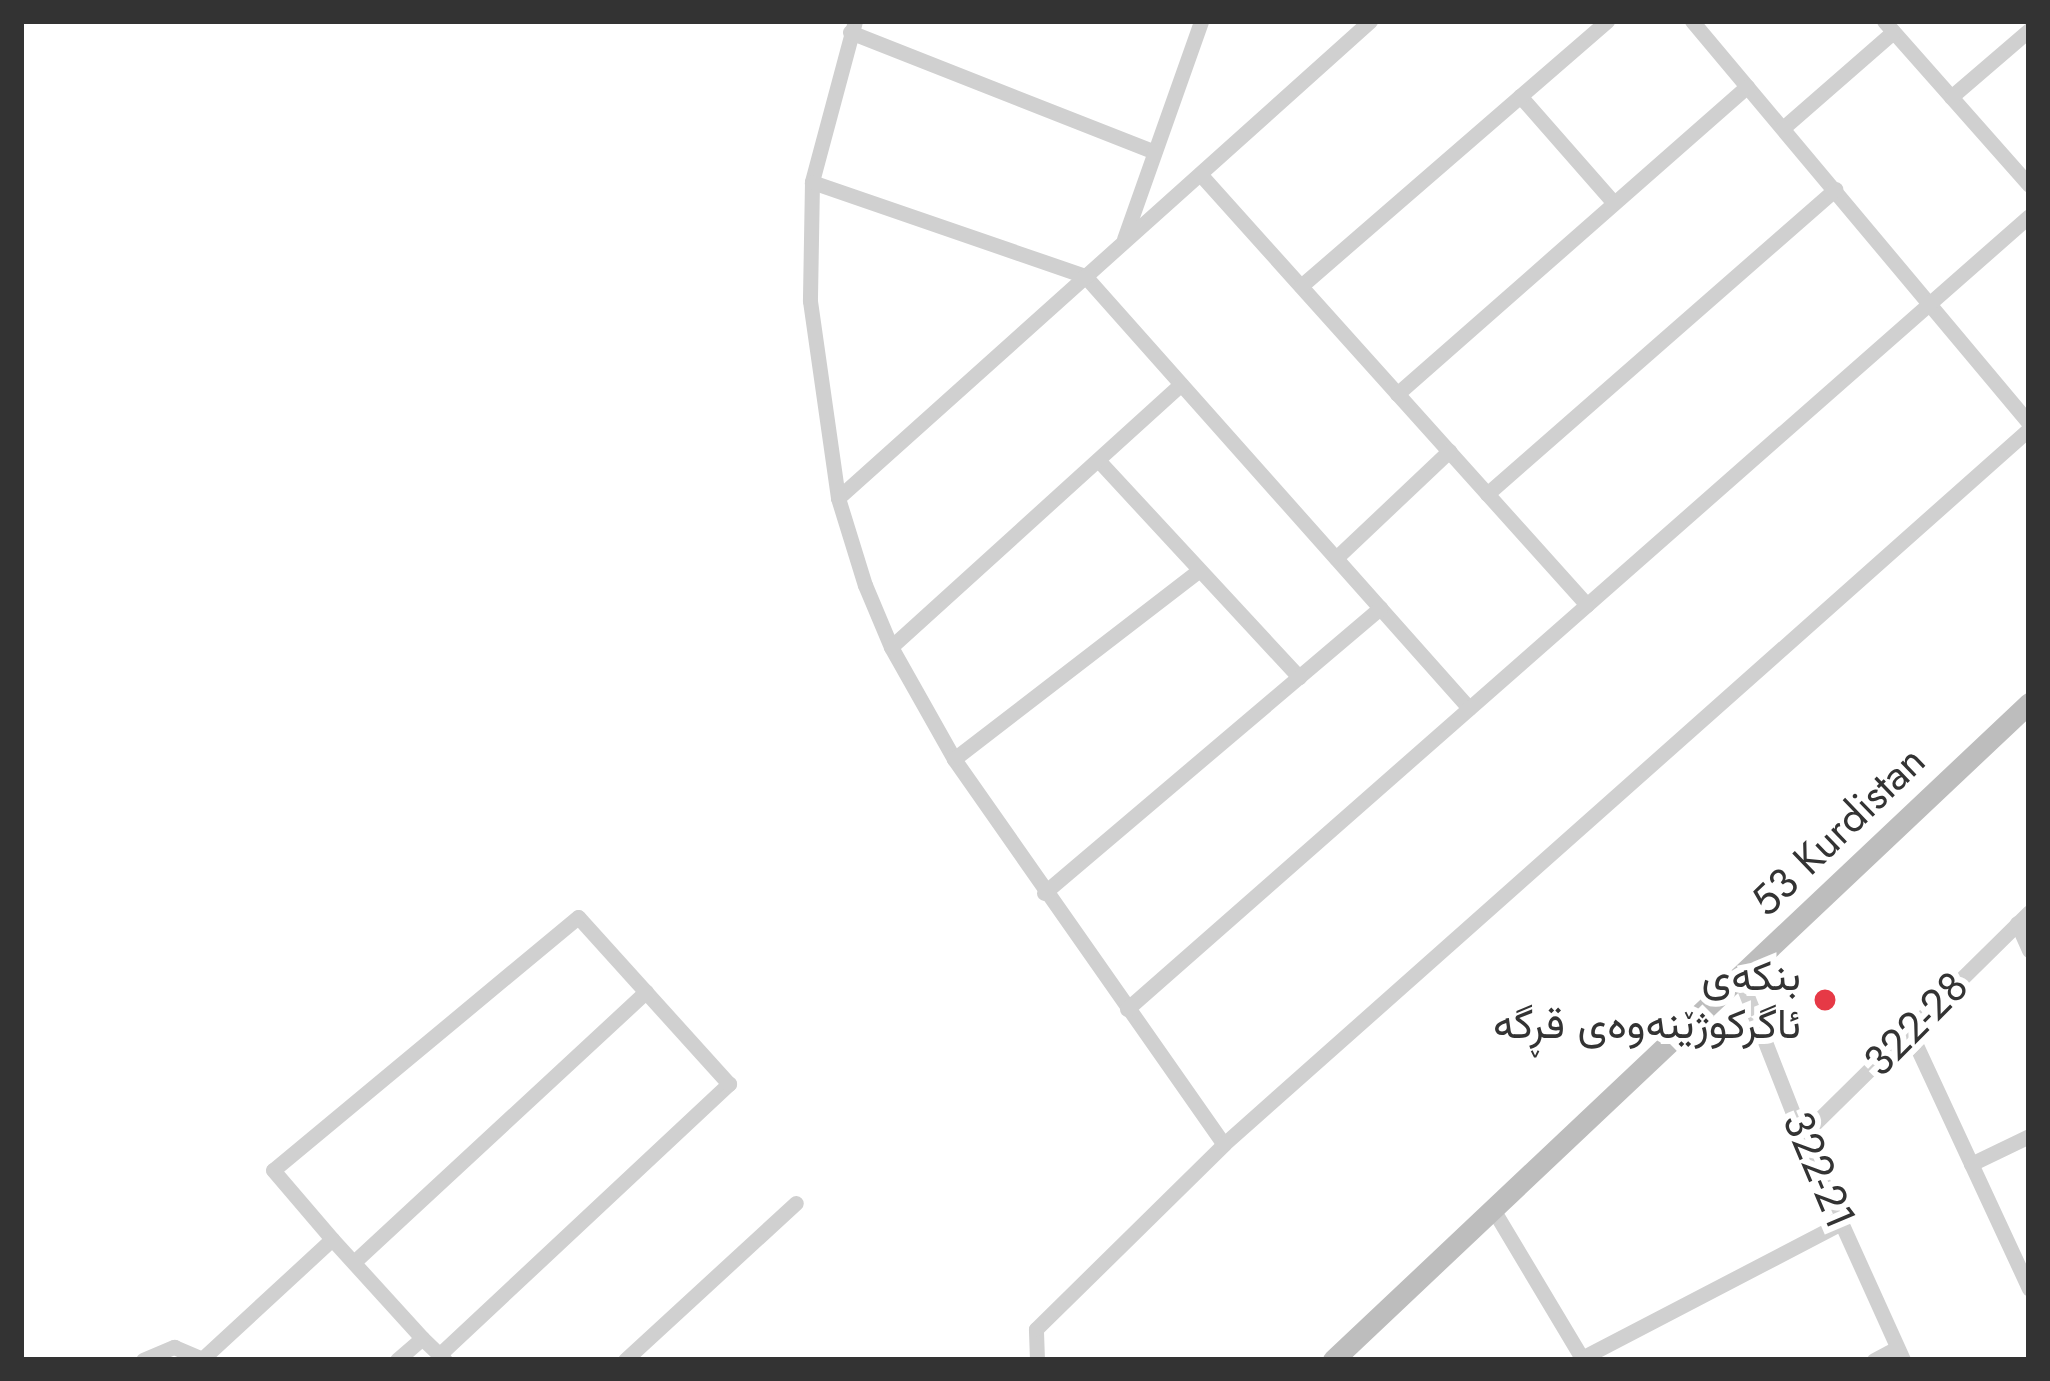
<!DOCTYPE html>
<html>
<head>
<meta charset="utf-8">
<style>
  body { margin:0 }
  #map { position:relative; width:2050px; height:1381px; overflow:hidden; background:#fff; font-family:Jost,Vazirmatn,sans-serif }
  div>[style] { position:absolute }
  .minor>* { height:15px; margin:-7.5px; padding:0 7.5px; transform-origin:7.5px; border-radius:7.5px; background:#d0d0d0 }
  .secondary>* { height:21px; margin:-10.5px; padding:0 10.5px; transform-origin:10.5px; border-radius:10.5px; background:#bdbdbd }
  .dots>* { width:33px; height:33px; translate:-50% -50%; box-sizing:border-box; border:6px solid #fff; border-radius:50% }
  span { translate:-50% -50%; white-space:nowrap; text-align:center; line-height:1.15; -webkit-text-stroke:12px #fff; paint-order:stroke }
  .street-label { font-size:42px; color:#333 }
  .poi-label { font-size:42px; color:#333 }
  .right { translate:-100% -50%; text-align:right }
  .frame { position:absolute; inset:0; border:24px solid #333; pointer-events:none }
</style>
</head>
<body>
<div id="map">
  <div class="minor">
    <div style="left:855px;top:21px;width:167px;rotate:105deg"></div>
    <div style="left:812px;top:182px;width:119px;rotate:91deg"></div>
    <div style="left:810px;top:301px;width:199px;rotate:81.9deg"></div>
    <div style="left:838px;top:498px;width:91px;rotate:72.8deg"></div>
    <div style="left:865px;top:585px;width:67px;rotate:67.2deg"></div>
    <div style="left:891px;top:647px;width:129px;rotate:60.6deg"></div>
    <div style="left:954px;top:759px;width:470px;rotate:55deg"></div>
    <div style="left:1692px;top:21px;width:525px;rotate:50.03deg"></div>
    <div style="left:1884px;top:21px;width:219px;rotate:48.5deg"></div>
    <div style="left:850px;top:32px;width:327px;rotate:21.5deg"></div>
    <div style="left:1520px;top:96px;width:142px;rotate:48.7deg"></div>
    <div style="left:1951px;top:97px;width:103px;rotate:-40.7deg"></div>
    <div style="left:1783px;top:128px;width:146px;rotate:-41.1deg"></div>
    <div style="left:1200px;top:174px;width:579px;rotate:48.08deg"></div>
    <div style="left:812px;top:182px;width:289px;rotate:19deg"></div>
    <div style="left:1085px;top:276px;width:578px;rotate:48.37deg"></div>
    <div style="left:1124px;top:239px;width:231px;rotate:-70.5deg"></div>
    <div style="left:1301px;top:286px;width:405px;rotate:-40.9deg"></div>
    <div style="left:1397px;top:394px;width:466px;rotate:-41.3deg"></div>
    <div style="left:1098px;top:460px;width:296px;rotate:47.2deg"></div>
    <div style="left:1487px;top:494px;width:463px;rotate:-41.2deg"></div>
    <div style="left:838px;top:498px;width:715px;rotate:-41.88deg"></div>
    <div style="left:1336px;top:558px;width:156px;rotate:-43.4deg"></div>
    <div style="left:891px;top:647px;width:391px;rotate:-42.2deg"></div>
    <div style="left:954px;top:759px;width:309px;rotate:-37.6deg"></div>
    <div style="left:1044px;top:893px;width:441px;rotate:-40.3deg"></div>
    <div style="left:2017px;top:923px;width:30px;rotate:66deg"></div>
    <div style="left:1740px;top:978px;width:170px;rotate:68.6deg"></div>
    <div style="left:1802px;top:1136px;width:246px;rotate:65.7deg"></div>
    <div style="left:1127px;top:1009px;width:1201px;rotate:-41.32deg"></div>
    <div style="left:1909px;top:1030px;width:285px;rotate:65.1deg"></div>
    <div style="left:1802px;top:1136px;width:319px;rotate:-44.6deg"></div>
    <div style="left:1971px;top:1164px;width:64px;rotate:-25.8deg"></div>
    <div style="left:1494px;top:1211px;width:174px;rotate:59.1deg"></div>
    <div style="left:354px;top:1262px;width:398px;rotate:-42.8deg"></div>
    <div style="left:440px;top:1354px;width:396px;rotate:-43.1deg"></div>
    <div style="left:729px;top:1084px;width:225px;rotate:-132.1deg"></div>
    <div style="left:578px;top:917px;width:396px;rotate:140.3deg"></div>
    <div style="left:273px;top:1170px;width:91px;rotate:49.5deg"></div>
    <div style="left:332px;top:1239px;width:134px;rotate:47.7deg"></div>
    <div style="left:422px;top:1338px;width:32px;rotate:44deg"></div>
    <div style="left:1582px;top:1358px;width:292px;rotate:-27.5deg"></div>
    <div style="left:143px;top:1360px;width:34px;rotate:-23deg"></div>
    <div style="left:174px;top:1347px;width:30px;rotate:23deg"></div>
    <div style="left:201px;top:1360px;width:178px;rotate:-42.7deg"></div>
    <div style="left:397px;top:1360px;width:33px;rotate:-41deg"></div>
    <div style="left:625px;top:1360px;width:232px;rotate:-42.6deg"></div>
    <div style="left:1037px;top:1360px;width:31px;rotate:-92deg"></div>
    <div style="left:1036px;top:1329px;width:264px;rotate:-44.5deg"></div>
    <div style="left:1224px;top:1144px;width:1077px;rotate:-41.61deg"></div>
    <div style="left:1874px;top:1360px;width:26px;rotate:-28deg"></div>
  </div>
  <div class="secondary">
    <div style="left:1333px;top:1360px;width:957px;rotate:-43.35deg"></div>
  </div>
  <div class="dots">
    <div style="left:1825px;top:1000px;background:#e63946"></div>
  </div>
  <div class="street-label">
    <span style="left:1838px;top:831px;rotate:-44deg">53 Kurdistan</span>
    <span style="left:1916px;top:1024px;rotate:-45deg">322-28</span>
    <span style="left:1819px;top:1170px;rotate:67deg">322-21</span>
  </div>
  <div class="poi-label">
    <span class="right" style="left:1801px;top:1000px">بنکەی<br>ئاگرکوژێنەوەی قڕگە</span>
  </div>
  <div class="frame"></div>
</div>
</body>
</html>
